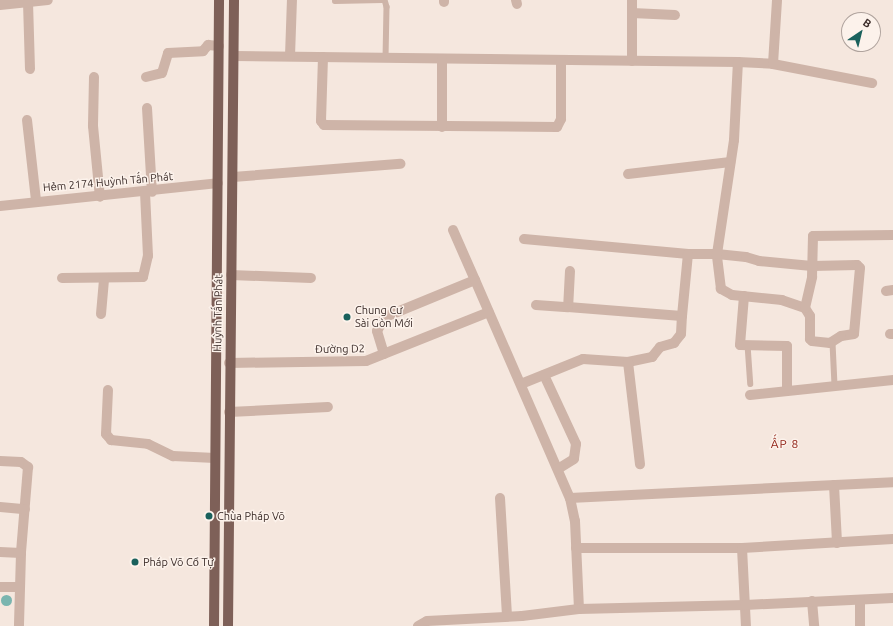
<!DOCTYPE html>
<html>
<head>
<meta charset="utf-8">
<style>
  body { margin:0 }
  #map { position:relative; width:893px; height:626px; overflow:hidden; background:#f5e7de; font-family:Ubuntu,sans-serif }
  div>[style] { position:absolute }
  .water>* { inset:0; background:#7ab5af }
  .round { border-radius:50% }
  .service>* { height:5.5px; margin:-2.75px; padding:0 2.75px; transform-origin:2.75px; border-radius:2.75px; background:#ceb4a8 }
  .minor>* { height:10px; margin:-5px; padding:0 5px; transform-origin:5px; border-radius:5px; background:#ceb4a8 }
  .primary>* { height:10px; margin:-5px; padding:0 5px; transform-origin:5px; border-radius:5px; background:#7e6058 }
  .dots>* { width:11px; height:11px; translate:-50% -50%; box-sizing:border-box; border:2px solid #fcf2eb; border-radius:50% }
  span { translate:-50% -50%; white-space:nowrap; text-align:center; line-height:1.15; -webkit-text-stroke:3px #fcf2eb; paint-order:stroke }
  .street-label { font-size:11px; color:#3b2c29 }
  .poi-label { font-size:11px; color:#3b2c29 }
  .left { translate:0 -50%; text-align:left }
  .neighbourhood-label { font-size:12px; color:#92261a; letter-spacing:1px }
  .north { position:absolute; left:841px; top:12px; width:40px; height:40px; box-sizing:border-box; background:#fcf2eb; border:1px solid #afa39d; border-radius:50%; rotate:35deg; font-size:11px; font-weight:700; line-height:16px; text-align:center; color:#3b2c29 }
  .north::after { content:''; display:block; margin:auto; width:14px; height:18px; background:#1a615c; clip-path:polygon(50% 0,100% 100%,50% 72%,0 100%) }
</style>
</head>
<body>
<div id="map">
  <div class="water">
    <div class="round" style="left:0.5px;top:594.5px;width:11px;height:11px"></div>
  </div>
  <div class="service">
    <div style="left:385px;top:0;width:7px;rotate:74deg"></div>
    <div style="left:387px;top:7px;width:51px;rotate:91.1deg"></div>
    <div style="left:335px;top:1px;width:47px;rotate:-1.2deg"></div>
    <div style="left:833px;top:343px;width:42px;rotate:87.3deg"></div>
    <div style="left:748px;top:345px;width:39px;rotate:86deg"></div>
  </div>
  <div class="minor">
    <div style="left:444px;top:0;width:2px;rotate:90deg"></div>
    <div style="left:516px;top:0;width:4px;rotate:76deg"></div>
    <div style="left:28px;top:2px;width:67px;rotate:88.3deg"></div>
    <div style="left:0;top:5px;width:48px;rotate:-5.9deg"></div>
    <div style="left:632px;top:13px;width:43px;rotate:2.7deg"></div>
    <div style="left:234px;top:56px;width:504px;rotate:0.68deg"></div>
    <div style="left:738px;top:62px;width:35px;rotate:3deg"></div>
    <div style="left:773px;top:64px;width:101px;rotate:10.9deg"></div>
    <div style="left:290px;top:56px;width:56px;rotate:-88deg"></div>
    <div style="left:323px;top:57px;width:64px;rotate:91.8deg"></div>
    <div style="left:321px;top:121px;width:5px;rotate:53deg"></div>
    <div style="left:324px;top:125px;width:233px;rotate:0.5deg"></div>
    <div style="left:557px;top:127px;width:9px;rotate:-63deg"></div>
    <div style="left:561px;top:119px;width:58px;rotate:-90deg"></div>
    <div style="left:632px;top:61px;width:61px;rotate:-90deg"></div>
    <div style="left:773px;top:64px;width:64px;rotate:-86.4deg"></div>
    <div style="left:94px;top:77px;width:49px;rotate:91.2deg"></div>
    <div style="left:93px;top:126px;width:71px;rotate:84.4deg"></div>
    <div style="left:146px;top:77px;width:16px;rotate:-14deg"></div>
    <div style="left:162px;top:73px;width:21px;rotate:-73deg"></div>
    <div style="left:168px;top:53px;width:35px;rotate:-3deg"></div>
    <div style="left:203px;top:51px;width:8px;rotate:-50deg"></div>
    <div style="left:208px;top:45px;width:11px;rotate:5deg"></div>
    <div style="left:147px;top:108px;width:84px;rotate:86.6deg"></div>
    <div style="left:27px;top:120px;width:81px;rotate:83.6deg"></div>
    <div style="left:442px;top:127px;width:68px;rotate:-90deg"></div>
    <div style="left:628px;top:174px;width:103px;rotate:-6.7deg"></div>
    <div style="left:233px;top:177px;width:168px;rotate:-4.5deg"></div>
    <div style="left:0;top:206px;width:219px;rotate:-6deg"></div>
    <div style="left:453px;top:230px;width:55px;rotate:66.3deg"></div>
    <div style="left:524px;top:239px;width:165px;rotate:5.2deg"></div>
    <div style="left:688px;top:254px;width:29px"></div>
    <div style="left:717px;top:254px;width:29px;rotate:6deg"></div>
    <div style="left:746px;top:257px;width:14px;rotate:17deg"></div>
    <div style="left:759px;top:261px;width:53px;rotate:5.4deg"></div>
    <div style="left:812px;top:266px;width:45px;rotate:-1.3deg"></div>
    <div style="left:857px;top:265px;width:4px;rotate:45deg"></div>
    <div style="left:860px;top:268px;width:66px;rotate:95.2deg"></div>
    <div style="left:854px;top:334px;width:13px;rotate:171deg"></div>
    <div style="left:841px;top:336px;width:13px;rotate:148deg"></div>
    <div style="left:830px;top:343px;width:18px;rotate:-174deg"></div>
    <div style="left:812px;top:341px;width:3px;rotate:-135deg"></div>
    <div style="left:810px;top:339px;width:23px;rotate:-90deg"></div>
    <div style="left:810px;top:316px;width:9px;rotate:-122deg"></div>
    <div style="left:805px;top:308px;width:24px;rotate:-161deg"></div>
    <div style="left:782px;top:300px;width:50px;rotate:-174.3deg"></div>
    <div style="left:732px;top:295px;width:13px;rotate:-151deg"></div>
    <div style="left:721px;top:289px;width:35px;rotate:-97deg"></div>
    <div style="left:717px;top:254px;width:115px;rotate:-81.5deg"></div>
    <div style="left:734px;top:140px;width:78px;rotate:-87.1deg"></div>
    <div style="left:570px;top:271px;width:36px;rotate:93deg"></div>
    <div style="left:568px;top:307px;width:114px;rotate:4.5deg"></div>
    <div style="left:682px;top:316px;width:62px;rotate:-84.5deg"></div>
    <div style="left:231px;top:275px;width:80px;rotate:2.1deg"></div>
    <div style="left:62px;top:278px;width:81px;rotate:-0.7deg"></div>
    <div style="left:143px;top:277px;width:22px;rotate:-77deg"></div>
    <div style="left:148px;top:256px;width:63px;rotate:-92.7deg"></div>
    <div style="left:886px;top:291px;width:7px;rotate:-8deg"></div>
    <div style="left:744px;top:296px;width:49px;rotate:94.7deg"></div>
    <div style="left:740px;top:345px;width:47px;rotate:1.2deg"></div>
    <div style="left:787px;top:346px;width:44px;rotate:90deg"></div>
    <div style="left:536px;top:305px;width:32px;rotate:4deg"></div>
    <div style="left:805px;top:308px;width:32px;rotate:-77deg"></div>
    <div style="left:812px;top:277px;width:41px;rotate:-88.6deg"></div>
    <div style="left:813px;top:236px;width:80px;rotate:-0.7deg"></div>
    <div style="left:101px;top:314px;width:36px;rotate:-85deg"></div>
    <div style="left:890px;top:334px;width:3px"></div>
    <div style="left:384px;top:354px;width:24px;rotate:-107deg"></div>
    <div style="left:377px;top:331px;width:16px;rotate:-60deg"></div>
    <div style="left:385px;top:317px;width:97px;rotate:-22.3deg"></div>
    <div style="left:475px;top:280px;width:238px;rotate:66.5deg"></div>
    <div style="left:570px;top:498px;width:24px;rotate:78deg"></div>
    <div style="left:575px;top:521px;width:88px;rotate:87.4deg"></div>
    <div style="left:628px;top:362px;width:25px;rotate:-12deg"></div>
    <div style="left:652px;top:357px;width:13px;rotate:-51deg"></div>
    <div style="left:660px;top:347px;width:15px;rotate:-16deg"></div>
    <div style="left:674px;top:343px;width:11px;rotate:-52deg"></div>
    <div style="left:681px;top:334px;width:18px;rotate:-87deg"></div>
    <div style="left:229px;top:363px;width:137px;rotate:-0.8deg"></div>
    <div style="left:366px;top:361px;width:132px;rotate:-21.7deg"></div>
    <div style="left:544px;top:375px;width:76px;rotate:65.1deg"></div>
    <div style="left:576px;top:444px;width:15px;rotate:98deg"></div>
    <div style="left:574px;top:459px;width:19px;rotate:148deg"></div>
    <div style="left:521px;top:384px;width:67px;rotate:-22deg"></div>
    <div style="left:583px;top:359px;width:45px;rotate:3.8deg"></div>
    <div style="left:628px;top:362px;width:103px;rotate:83.3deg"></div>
    <div style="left:108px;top:390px;width:44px;rotate:92.6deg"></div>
    <div style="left:106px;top:434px;width:8px;rotate:50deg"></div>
    <div style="left:111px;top:440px;width:37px;rotate:6deg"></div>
    <div style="left:148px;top:444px;width:28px;rotate:26deg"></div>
    <div style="left:173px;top:456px;width:42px;rotate:2.7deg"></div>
    <div style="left:750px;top:395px;width:144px;rotate:-6deg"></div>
    <div style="left:229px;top:412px;width:99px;rotate:-2.9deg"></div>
    <div style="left:0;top:461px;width:21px;rotate:3deg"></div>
    <div style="left:21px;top:462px;width:9px;rotate:36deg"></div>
    <div style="left:28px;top:467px;width:86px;rotate:94.7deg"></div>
    <div style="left:21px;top:553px;width:73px;rotate:91.6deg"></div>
    <div style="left:834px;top:485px;width:58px;rotate:87deg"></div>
    <div style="left:500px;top:498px;width:118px;rotate:86.6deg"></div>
    <div style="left:570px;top:498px;width:323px;rotate:-2.8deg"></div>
    <div style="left:0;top:507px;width:25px;rotate:5deg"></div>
    <div style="left:576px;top:548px;width:166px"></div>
    <div style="left:742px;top:548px;width:151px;rotate:-3.4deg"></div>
    <div style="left:742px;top:548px;width:78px;rotate:87.1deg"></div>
    <div style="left:0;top:552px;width:21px;rotate:3deg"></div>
    <div style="left:0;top:587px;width:20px"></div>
    <div style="left:812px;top:601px;width:25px;rotate:85deg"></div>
    <div style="left:418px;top:626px;width:10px;rotate:-29deg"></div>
    <div style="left:427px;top:621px;width:95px;rotate:-3deg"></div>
    <div style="left:522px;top:616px;width:57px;rotate:-7deg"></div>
    <div style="left:579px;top:609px;width:166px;rotate:-1.4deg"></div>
    <div style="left:745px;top:605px;width:148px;rotate:-2.7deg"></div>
    <div style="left:860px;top:626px;width:26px;rotate:-90deg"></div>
  </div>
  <div class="primary">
    <div style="left:214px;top:626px;width:626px;rotate:-89.54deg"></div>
    <div style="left:228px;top:626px;width:626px;rotate:-89.45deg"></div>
  </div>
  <div class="dots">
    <div style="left:347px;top:317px;background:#1a615c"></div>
    <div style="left:209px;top:516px;background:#1a615c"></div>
    <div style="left:135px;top:562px;background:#1a615c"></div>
  </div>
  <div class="street-label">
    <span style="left:108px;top:182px;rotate:-5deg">Hẻm 2174 Huỳnh Tấn Phát</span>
    <span style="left:218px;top:313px;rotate:-89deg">Huỳnh Tấn Phát</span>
    <span style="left:340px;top:349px;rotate:-1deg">Đường D2</span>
  </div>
  <div class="poi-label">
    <span class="left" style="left:355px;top:317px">Chung Cư<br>Sài Gòn Mới</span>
    <span class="left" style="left:217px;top:516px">Chùa Pháp Võ</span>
    <span class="left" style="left:143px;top:562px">Pháp Võ Cổ Tự</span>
  </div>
  <div class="neighbourhood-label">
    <span style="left:785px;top:444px">ẤP 8</span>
  </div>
  <div class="north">B</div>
</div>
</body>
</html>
